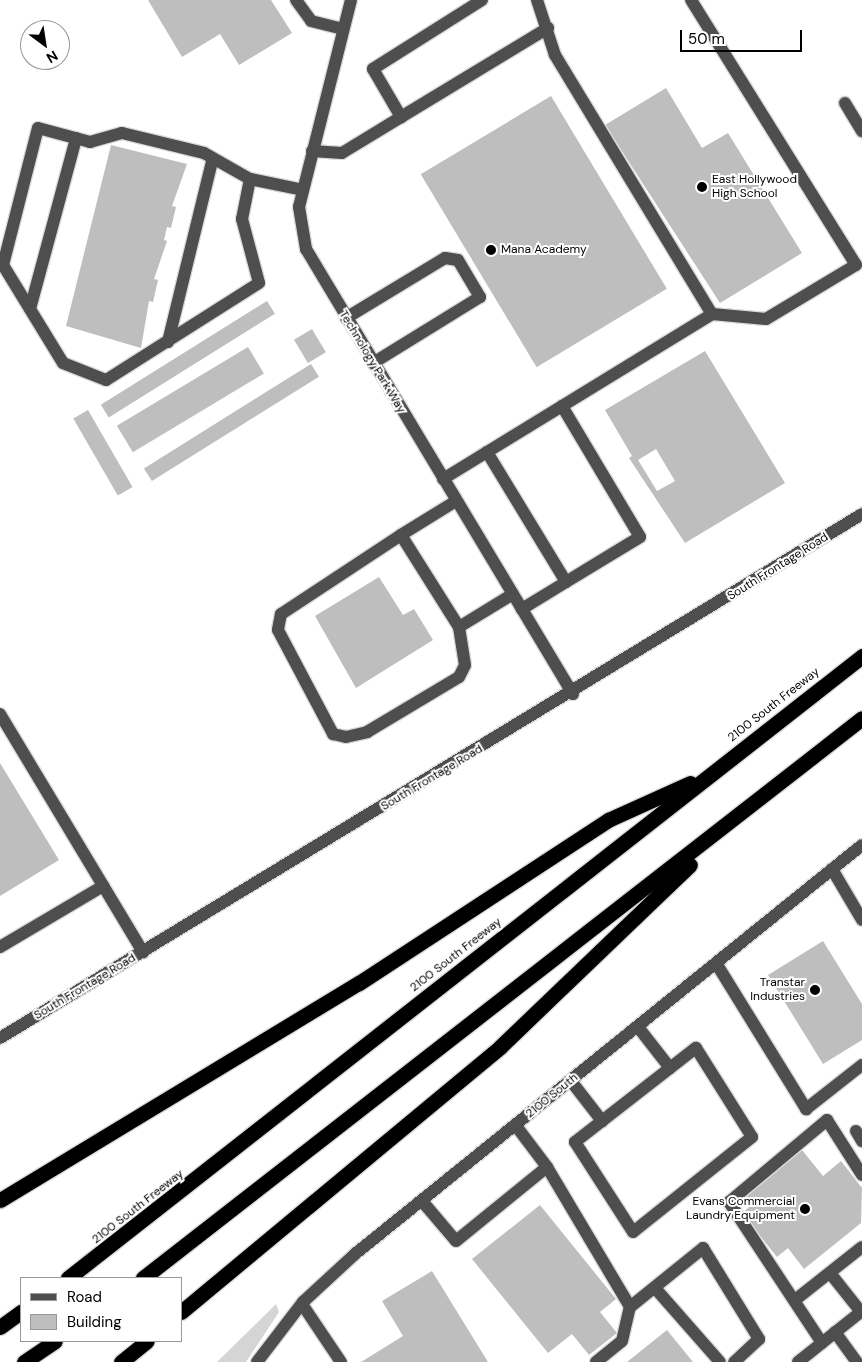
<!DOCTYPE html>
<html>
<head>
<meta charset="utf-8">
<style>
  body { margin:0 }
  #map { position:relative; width:862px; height:1362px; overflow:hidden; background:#fff; font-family:"DM Sans",sans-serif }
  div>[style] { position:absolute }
  .green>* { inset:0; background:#d5d5d5 }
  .building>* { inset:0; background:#bebebe; transform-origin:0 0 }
  .roads { filter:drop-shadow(1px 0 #dbdbdb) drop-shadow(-1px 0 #dbdbdb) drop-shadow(0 1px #dbdbdb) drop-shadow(0 -1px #dbdbdb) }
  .minor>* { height:12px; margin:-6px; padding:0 6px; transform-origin:6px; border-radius:6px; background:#4e4e4e }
  .highway>* { height:15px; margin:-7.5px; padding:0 7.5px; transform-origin:7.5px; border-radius:7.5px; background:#000 }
  .dots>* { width:14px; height:14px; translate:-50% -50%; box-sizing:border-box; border:2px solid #fff; border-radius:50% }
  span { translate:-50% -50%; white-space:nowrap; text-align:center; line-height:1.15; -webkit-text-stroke:4px #fff; paint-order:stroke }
  .poi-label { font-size:12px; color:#000 }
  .left { translate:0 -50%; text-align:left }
  .right { translate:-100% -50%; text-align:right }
  .street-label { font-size:12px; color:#000 }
  .legend { position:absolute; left:20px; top:1277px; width:162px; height:65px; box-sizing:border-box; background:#fff; border:1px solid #999; margin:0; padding:6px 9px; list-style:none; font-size:15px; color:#000 }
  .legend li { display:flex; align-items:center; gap:10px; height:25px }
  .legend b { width:25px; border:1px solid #999 }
  .north { position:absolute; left:20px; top:20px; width:50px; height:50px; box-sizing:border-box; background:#fff; border:1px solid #999; border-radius:50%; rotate:149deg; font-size:14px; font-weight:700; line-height:20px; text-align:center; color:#000 }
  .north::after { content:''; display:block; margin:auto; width:18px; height:22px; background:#000; clip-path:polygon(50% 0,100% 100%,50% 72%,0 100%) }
  .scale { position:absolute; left:680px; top:30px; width:122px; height:22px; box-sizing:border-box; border:2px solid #000; border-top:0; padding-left:6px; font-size:15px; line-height:18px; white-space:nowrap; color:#000; -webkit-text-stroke:4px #fff; paint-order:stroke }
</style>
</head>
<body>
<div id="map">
  <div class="green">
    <div style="clip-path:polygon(276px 1304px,279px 1312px,246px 1362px,217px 1362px)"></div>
  </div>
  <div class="building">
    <div style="clip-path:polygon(148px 0,271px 0,292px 33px,239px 65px,220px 34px,182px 57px)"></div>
    <div style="clip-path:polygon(666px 88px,702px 148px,728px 133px,802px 253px,720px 303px,605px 125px)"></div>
    <div style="left:551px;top:96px;width:225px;height:152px;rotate:59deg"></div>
    <div style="clip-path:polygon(111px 145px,187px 164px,172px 206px,176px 207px,171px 228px,167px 227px,164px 240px,167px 241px,154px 279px,158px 280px,153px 302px,149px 301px,141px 348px,66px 326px)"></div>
    <div style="left:267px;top:301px;width:15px;height:196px;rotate:58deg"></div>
    <div style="left:312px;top:329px;width:27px;height:21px;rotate:59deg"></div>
    <div style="left:248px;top:347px;width:31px;height:153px;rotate:59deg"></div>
    <div style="clip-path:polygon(evenodd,705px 351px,785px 483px,685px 543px,629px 458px,632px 456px,605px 410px,705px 351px,656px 449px,675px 481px,657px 491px,638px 460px,656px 449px)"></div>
    <div style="left:311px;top:364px;width:15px;height:197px;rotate:58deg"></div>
    <div style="left:88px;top:410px;width:89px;height:17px;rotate:60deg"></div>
    <div style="clip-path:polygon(379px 577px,403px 615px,414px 609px,433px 640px,356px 688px,315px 616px)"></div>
    <div style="clip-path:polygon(0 763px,59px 860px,0 896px)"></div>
    <div style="clip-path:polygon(823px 941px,862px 1004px,862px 1040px,823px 1064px,768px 975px)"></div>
    <div style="clip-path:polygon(802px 1150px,823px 1176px,841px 1161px,862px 1188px,861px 1223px,804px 1269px,788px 1248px,777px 1257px,742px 1213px,753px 1204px,746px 1196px)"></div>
    <div style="clip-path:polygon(540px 1205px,616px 1299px,600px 1312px,617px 1333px,589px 1355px,572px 1334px,548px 1353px,472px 1259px)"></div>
    <div style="clip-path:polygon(432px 1271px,488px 1362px,361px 1362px,403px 1336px,382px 1301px)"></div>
    <div style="clip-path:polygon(667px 1330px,693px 1362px,627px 1362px)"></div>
  </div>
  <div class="roads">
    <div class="minor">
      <div style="left:296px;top:0;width:26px;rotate:54deg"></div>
      <div style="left:311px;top:21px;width:33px;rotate:14deg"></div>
      <div style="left:351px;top:0;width:213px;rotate:104.1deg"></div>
      <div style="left:299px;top:207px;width:43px;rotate:80.5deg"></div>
      <div style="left:306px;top:249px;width:519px;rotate:59.04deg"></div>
      <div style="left:482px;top:0;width:129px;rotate:147.7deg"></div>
      <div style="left:373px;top:69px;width:56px;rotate:59.7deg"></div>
      <div style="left:401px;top:117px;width:172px;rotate:-31.2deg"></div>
      <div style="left:537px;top:0;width:58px;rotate:71.9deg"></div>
      <div style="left:555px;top:55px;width:303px;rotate:58.8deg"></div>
      <div style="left:845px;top:103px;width:33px;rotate:59deg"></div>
      <div style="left:312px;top:151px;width:30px;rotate:4deg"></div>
      <div style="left:342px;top:153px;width:69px;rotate:-31.4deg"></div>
      <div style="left:250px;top:179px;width:41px;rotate:101.3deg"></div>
      <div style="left:242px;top:219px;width:66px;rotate:75.1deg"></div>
      <div style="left:259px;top:283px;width:181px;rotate:147.6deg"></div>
      <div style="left:106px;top:380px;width:46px;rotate:-158.4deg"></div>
      <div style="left:63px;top:363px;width:115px;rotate:-121.5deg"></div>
      <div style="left:3px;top:265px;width:141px;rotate:-75.7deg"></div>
      <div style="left:38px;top:128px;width:54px;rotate:15.1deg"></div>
      <div style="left:90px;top:142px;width:33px;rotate:-16deg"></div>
      <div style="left:122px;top:133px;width:84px;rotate:13.7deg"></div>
      <div style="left:204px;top:153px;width:53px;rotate:29.5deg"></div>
      <div style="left:250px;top:179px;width:54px;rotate:11.7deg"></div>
      <div style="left:30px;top:309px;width:177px;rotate:-74.9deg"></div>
      <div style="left:346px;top:318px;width:116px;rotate:-31.2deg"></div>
      <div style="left:445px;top:258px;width:13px;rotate:9deg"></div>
      <div style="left:458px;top:260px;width:43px;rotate:59.3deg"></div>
      <div style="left:480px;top:297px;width:126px;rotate:148.3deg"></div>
      <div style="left:168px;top:342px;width:189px;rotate:-76.3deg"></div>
      <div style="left:562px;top:406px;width:152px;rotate:59.2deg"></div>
      <div style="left:640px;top:537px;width:87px;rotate:148.7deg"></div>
      <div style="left:487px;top:452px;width:152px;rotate:58.7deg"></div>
      <div style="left:566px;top:582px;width:52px;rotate:148.5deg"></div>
      <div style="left:443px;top:479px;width:316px;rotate:-31.5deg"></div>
      <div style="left:712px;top:314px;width:54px;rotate:5.3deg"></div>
      <div style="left:766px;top:319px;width:105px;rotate:-31deg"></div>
      <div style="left:856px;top:265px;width:312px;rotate:-121.9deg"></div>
      <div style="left:456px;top:501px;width:65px;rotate:148.3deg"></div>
      <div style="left:401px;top:535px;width:109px;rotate:57.8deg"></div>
      <div style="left:459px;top:627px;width:63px;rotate:-31.4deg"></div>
      <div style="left:401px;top:535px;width:144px;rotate:146.6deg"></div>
      <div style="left:281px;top:614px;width:16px;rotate:101deg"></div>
      <div style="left:278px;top:630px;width:118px;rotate:62.1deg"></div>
      <div style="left:333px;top:734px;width:13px;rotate:13deg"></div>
      <div style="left:346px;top:737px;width:22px;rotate:-13deg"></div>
      <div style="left:367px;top:732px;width:107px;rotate:-30.9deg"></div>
      <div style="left:459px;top:677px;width:13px;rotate:-63deg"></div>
      <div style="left:465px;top:665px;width:38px;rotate:-99deg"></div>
      <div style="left:0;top:714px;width:278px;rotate:59deg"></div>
      <div style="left:832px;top:869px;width:59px;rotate:59.5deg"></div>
      <div style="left:0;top:947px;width:120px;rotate:-30.6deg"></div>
      <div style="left:716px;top:963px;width:172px;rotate:58.3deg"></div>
      <div style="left:806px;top:1109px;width:71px;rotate:-38.2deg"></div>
      <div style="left:638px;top:1027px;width:52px;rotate:52deg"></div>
      <div style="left:670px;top:1068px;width:33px;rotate:-38deg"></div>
      <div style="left:696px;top:1048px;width:105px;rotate:57.8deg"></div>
      <div style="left:752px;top:1137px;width:152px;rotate:141.4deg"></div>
      <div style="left:633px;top:1232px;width:107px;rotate:-122.8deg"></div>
      <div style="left:575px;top:1142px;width:120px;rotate:-37.9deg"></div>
      <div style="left:0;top:1038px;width:1009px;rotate:-31.29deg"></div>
      <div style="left:571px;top:1081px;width:51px;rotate:52.2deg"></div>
      <div style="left:516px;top:1126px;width:51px;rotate:52.9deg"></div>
      <div style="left:856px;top:1131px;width:12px;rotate:59deg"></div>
      <div style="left:422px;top:1201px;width:52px;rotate:49.6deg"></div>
      <div style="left:456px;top:1241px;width:117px;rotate:-39.1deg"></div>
      <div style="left:547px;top:1167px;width:163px;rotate:59.3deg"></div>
      <div style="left:630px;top:1307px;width:94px;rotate:-38.9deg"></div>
      <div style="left:703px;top:1248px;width:107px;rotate:58.4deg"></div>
      <div style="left:759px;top:1339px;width:34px;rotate:137deg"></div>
      <div style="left:830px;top:1273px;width:50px;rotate:51.5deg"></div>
      <div style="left:655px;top:1288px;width:98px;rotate:48.7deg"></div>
      <div style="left:795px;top:1300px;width:85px;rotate:-38.3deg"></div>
      <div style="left:302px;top:1304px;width:70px;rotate:56.1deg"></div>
      <div style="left:835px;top:1332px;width:37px;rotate:54deg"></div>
      <div style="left:822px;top:1343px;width:169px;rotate:-123.4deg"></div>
      <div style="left:729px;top:1202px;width:128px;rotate:-39.9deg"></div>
      <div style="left:827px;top:1120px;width:65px;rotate:57.5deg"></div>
      <div style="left:257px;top:1362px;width:76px;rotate:-52.5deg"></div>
      <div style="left:303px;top:1302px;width:71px;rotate:-42.7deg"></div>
      <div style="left:355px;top:1254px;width:651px;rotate:-38.89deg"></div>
      <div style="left:596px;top:1362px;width:33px;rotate:-39deg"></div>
      <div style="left:622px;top:1341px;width:35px;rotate:-77deg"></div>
      <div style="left:798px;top:1362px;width:82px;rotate:-38.6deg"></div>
    </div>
    <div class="highway">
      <div style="left:0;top:1200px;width:419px;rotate:-31.2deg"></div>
      <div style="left:359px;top:983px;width:298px;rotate:-33.2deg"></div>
      <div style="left:608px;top:820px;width:90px;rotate:-24.3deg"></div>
      <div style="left:68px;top:1278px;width:1009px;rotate:-38.07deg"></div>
      <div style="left:143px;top:1278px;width:911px;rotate:-37.91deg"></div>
      <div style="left:181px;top:1312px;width:415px;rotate:-39.7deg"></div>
      <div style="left:500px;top:1047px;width:263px;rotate:-43.8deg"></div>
      <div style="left:0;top:1327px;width:26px;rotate:-36deg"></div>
      <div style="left:24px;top:1362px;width:37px;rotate:-34deg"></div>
      <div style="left:121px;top:1362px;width:33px;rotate:-39deg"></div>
    </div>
  </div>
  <div class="dots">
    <div style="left:702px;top:187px;background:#000"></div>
    <div style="left:491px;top:250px;background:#000"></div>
    <div style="left:815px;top:990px;background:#000"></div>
    <div style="left:805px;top:1209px;background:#000"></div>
  </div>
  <div class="poi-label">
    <span class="left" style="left:712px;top:187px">East Hollywood<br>High School</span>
    <span class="left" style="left:501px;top:250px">Mana Academy</span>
    <span class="right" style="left:805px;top:990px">Transtar<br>Industries</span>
    <span class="right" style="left:795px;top:1209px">Evans Commercial<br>Laundry Equipment</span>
  </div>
  <div class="street-label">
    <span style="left:372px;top:362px;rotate:59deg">Technology Park Way</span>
    <span style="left:778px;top:567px;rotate:-32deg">South Frontage Road</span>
    <span style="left:774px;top:705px;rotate:-38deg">2100 South Freeway</span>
    <span style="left:432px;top:778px;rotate:-31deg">South Frontage Road</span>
    <span style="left:456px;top:955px;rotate:-38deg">2100 South Freeway</span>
    <span style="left:85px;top:987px;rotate:-31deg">South Frontage Road</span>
    <span style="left:552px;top:1096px;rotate:-39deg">2100 South</span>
    <span style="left:138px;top:1207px;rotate:-38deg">2100 South Freeway</span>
  </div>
  <ul class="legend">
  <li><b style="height:6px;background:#4e4e4e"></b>Road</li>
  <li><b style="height:14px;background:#bebebe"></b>Building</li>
  </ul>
  <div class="north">N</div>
  <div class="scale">50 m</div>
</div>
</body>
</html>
